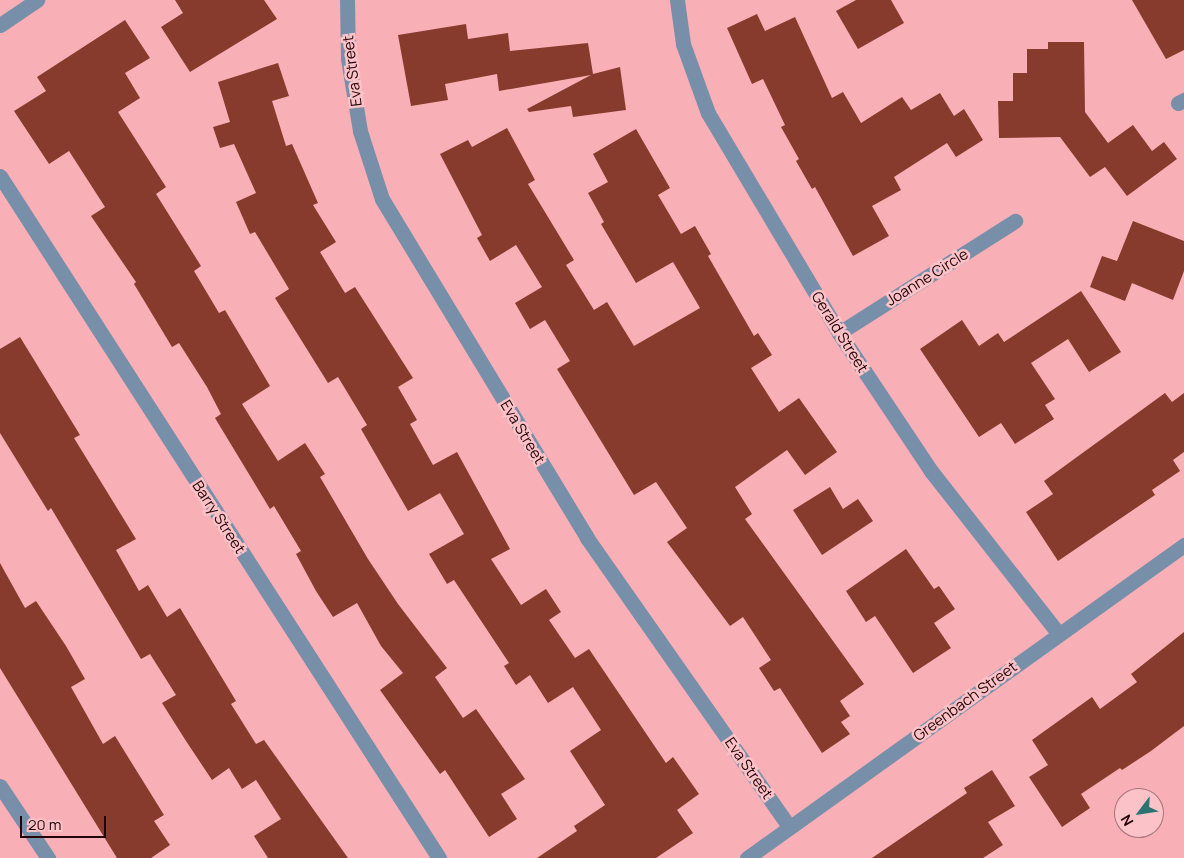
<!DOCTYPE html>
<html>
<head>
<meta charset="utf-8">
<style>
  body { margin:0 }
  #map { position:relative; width:1184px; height:858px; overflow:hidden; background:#f9afb6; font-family:Manrope,sans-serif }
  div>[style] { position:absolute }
  .building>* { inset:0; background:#873b2c }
  .minor>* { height:15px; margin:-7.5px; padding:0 7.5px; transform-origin:7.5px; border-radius:7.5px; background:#788faa }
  span { translate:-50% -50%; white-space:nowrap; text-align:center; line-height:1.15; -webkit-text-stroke:5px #fbc2c7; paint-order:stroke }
  .street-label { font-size:15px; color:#220409 }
  .north { position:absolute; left:1114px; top:788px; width:50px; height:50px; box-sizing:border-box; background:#fbc2c7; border:1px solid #a4767b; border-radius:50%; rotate:239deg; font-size:14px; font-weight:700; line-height:20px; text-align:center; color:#220409 }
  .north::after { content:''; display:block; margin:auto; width:18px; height:22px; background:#2a7472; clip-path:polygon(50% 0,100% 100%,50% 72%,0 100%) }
  .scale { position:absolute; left:20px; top:816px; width:86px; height:22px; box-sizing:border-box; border:2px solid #220409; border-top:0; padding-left:6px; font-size:15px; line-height:18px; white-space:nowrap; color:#220409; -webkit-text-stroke:4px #fbc2c7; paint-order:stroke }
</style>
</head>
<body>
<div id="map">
  <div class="building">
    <div style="clip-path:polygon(175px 0,264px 0,277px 19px,190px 72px,161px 27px,183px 13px)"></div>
    <div style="clip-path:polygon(856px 0,891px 0,904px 23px,858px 49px,836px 11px)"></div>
    <div style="clip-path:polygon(1132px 0,1184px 0,1184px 50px,1166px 59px)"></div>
    <div style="clip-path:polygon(757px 14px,765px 31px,795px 17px,832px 98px,843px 92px,861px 123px,902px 97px,911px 110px,940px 93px,954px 116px,964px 109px,983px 140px,956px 157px,947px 143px,894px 177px,901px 190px,872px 206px,889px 236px,853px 256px,815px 187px,812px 189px,796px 161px,799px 159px,781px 127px,785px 125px,763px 79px,752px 84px,727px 28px)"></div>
    <div style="clip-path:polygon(125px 20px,150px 58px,125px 73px,140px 98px,118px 112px,166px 187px,156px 194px,201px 266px,194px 271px,219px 313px,225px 310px,270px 386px,242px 404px,278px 461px,305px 443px,325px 474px,320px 477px,368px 559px,398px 604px,447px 668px,435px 677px,463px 718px,476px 709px,525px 779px,501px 794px,517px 819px,489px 837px,445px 770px,440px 774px,380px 690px,403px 673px,381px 646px,357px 603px,333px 617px,316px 591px,296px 554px,301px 551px,274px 506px,270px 509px,215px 418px,221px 414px,207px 387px,179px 343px,172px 347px,134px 284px,136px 282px,91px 216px,105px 207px,69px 151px,49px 164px,14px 111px,46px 91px,37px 77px)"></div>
    <div style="clip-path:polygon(466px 24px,468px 39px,508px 33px,510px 51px,588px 43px,593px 74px,620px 67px,626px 110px,573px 117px,571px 106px,529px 112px,527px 109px,591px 75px,499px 91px,497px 74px,445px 84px,448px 100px,411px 106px,398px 35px)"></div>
    <div style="clip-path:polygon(1048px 42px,1084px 42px,1085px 112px,1108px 143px,1133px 125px,1152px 151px,1164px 142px,1177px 159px,1127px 196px,1105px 167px,1090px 177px,1060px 137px,999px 138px,998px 101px,1013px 101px,1013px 73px,1027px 73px,1027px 49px,1048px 49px)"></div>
    <div style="clip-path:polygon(278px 63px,289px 96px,272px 101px,286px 146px,292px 144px,318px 203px,313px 205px,336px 242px,320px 252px,345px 293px,355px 287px,413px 378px,398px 387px,417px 420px,410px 424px,433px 465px,457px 452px,510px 549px,491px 559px,521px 605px,546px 589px,561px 612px,549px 620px,575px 658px,589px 649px,666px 763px,673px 757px,699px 794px,677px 810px,693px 833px,656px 858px,537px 858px,577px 831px,574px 826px,605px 805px,570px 751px,601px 730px,573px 687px,548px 703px,530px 675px,516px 685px,504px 666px,509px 663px,454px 580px,447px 584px,429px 554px,464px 534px,440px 493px,408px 511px,361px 429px,367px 425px,338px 377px,328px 383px,275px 298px,289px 289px,255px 232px,250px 234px,236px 202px,256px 193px,234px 144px,220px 148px,213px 127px,230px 122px,218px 82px)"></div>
    <div style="clip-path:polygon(507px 128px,535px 180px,528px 184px,574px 260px,566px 265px,594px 310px,607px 302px,634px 346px,700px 308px,673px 262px,636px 283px,601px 224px,604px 222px,588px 193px,608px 182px,593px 154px,636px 129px,670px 188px,658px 195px,681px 234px,695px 226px,711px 254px,708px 256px,754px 336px,758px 333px,772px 355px,751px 368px,779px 412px,799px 398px,837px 452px,805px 475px,787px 450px,735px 487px,752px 514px,745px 519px,864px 684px,840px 701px,850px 716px,841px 722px,850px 734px,822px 753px,780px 688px,774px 691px,759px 668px,771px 660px,743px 617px,730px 626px,667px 542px,687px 528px,656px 482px,634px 495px,557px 369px,570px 361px,545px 320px,530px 329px,515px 303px,542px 287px,516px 245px,490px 261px,477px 238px,482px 235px,440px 154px,468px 140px,472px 147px)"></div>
    <div style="clip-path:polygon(1133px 221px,1184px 241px,1184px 271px,1173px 300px,1132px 283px,1125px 301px,1090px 287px,1102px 256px,1117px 261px)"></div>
    <div style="clip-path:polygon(1081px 291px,1121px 352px,1089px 372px,1068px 339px,1031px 363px,1055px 399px,1045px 405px,1054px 419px,1015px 444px,1001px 423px,979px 437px,920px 349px,962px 320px,979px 346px,998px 333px,1004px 342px)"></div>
    <div style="clip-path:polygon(20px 337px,80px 435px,74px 438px,136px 539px,116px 550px,139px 591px,148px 585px,167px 617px,180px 608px,236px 701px,231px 704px,256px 744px,264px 740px,348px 858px,268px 858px,254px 836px,281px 819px,256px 780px,242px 789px,229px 768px,212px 780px,186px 741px,162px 703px,176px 695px,150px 654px,141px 659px,51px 508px,48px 511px,0 433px,0 349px)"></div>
    <div style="clip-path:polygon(1165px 393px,1172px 402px,1184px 393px,1184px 452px,1173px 460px,1180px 471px,1152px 490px,1155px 495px,1058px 561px,1026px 512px,1053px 494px,1044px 481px)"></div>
    <div style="clip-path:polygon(830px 487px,843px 509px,858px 499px,873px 521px,822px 555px,793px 510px)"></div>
    <div style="clip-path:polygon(906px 549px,934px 589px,939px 586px,955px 609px,934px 623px,951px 648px,913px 673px,875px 616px,866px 622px,846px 591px)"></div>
    <div style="clip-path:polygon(0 563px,25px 608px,36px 601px,66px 646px,85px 679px,71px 687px,103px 744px,115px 736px,164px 815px,154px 821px,170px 845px,151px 858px,117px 858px,0 668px)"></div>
    <div style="clip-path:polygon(1184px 632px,1184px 726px,1151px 751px,1122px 770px,1120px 768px,1081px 794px,1090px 808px,1062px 827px,1029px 777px,1048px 765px,1032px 740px,1092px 697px,1100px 709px,1137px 682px,1131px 674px)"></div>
    <div style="clip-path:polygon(992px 770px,1015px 806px,988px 822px,1003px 845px,983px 858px,872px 858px,967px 793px,964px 788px)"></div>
  </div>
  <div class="minor">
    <div style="left:347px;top:0;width:59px;rotate:89deg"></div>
    <div style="left:348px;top:59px;width:73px;rotate:80.5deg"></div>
    <div style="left:360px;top:131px;width:71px;rotate:72.1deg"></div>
    <div style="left:382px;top:199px;width:396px;rotate:58.8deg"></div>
    <div style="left:587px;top:538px;width:353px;rotate:55deg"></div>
    <div style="left:677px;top:0;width:44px;rotate:82.2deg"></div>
    <div style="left:683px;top:44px;width:73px;rotate:70.1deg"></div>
    <div style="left:708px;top:113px;width:256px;rotate:59.2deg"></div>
    <div style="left:839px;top:333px;width:166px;rotate:56.3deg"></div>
    <div style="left:931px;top:471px;width:207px;rotate:51.9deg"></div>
    <div style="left:0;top:25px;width:45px;rotate:-34deg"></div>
    <div style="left:1178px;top:103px;width:7px;rotate:-27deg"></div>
    <div style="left:0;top:176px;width:811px;rotate:57.23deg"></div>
    <div style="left:839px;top:333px;width:209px;rotate:-32.5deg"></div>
    <div style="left:0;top:786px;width:87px;rotate:56.3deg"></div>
    <div style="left:747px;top:858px;width:538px;rotate:-35.61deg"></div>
  </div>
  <div class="street-label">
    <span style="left:352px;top:71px;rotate:-97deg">Eva Street</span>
    <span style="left:927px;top:277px;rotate:-32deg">Joanne Circle</span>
    <span style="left:840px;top:332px;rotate:58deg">Gerald Street</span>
    <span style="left:523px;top:432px;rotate:59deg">Eva Street</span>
    <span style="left:219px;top:517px;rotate:57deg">Barry Street</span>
    <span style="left:965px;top:701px;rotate:-36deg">Greenbach Street</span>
    <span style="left:749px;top:768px;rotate:55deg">Eva Street</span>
  </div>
  <div class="north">N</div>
  <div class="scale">20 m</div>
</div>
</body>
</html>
